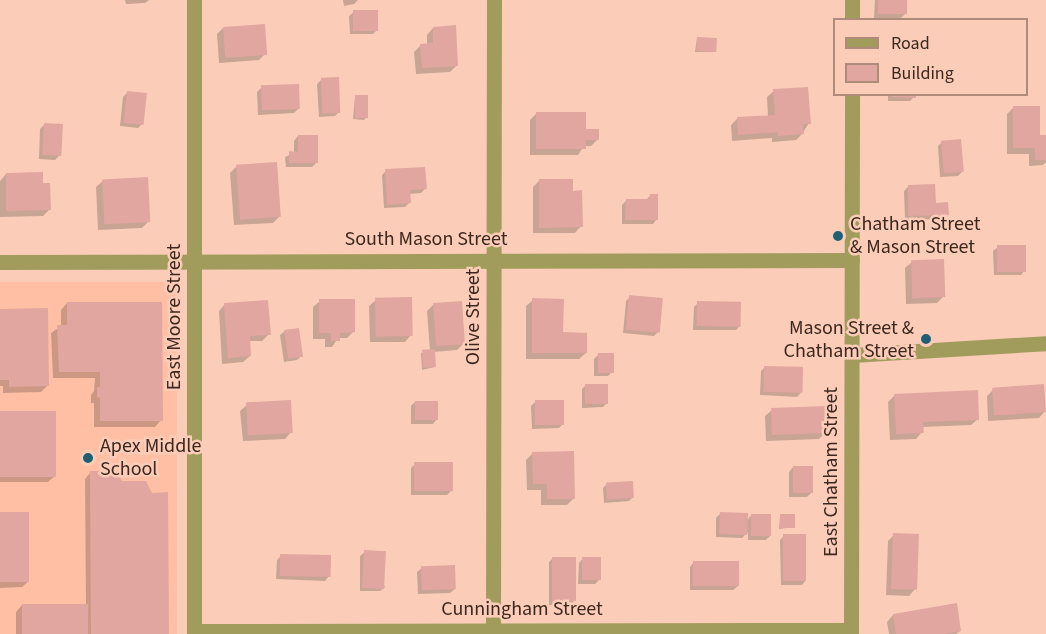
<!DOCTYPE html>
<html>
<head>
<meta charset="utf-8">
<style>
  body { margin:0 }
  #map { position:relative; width:1046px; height:634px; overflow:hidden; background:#fbcdb9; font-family:"Source Sans 3",sans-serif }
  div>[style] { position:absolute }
  .built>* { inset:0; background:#ffbfa4; transform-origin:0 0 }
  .shadow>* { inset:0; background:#0003 }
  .building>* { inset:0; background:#e2a6a1; transform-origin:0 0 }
  .minor>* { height:15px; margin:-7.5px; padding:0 7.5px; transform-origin:7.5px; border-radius:7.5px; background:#a29c5c }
  .dots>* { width:16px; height:16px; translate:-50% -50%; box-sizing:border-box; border:3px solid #fbcdb9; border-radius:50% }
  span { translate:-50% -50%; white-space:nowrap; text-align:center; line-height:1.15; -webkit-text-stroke:5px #fbcdb9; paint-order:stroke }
  .poi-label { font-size:20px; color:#3c271e }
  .left { translate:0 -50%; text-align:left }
  .right { translate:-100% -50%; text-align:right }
  .street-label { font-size:20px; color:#3c271e }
  .legend { position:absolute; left:833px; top:18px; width:195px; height:78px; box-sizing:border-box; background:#fbcdb9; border:2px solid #af8b7b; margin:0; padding:8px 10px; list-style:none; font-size:18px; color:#3c271e }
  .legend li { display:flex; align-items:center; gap:12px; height:30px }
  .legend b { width:30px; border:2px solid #af8b7b }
</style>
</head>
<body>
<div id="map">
  <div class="built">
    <div style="left:0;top:282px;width:177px;height:352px"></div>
  </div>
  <div class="shadow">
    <div style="clip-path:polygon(125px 0,149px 0,145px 3px,126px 4px)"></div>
    <div style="clip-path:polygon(343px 0,358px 0,354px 4px,344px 6px)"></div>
    <div style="clip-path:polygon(875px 0,905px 0,905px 14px,901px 18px,874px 18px)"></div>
    <div style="clip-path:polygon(354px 12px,377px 30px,373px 34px,350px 34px,349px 16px)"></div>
    <div style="clip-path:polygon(223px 28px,265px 54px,259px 60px,219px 63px,217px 34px)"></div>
    <div style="clip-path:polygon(433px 28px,457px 65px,450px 72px,416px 74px,414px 52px,421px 45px,427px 45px,427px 35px)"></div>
    <div style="clip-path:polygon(697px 38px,715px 52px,695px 52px)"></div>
    <div style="clip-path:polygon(321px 80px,339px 112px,335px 116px,319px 117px,317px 84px)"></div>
    <div style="clip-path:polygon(261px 88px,298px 109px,294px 113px,258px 115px,257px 92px)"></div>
    <div style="clip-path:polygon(774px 91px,809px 123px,802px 134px,796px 140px,772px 142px,772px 138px,732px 141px,731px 125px,737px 119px,768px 117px,767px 97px)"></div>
    <div style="clip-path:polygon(127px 93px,142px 124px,138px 128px,120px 126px,123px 97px)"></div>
    <div style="clip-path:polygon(888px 94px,914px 94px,914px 97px,910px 101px,888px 101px)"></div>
    <div style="clip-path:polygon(355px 97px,366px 118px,364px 120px,353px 119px)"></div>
    <div style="clip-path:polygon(1013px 108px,1038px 136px,1046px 136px,1046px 162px,1043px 165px,1029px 166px,1029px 154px,1007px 154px,1007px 114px)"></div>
    <div style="clip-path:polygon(536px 114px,584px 131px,598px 139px,591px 146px,584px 146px,578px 155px,530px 155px,530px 120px)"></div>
    <div style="clip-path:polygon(44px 125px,60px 155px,55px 160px,39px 159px,40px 129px)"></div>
    <div style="clip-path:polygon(298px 136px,316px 163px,312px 167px,286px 167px,285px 157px,294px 153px,294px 141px)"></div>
    <div style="clip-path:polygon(942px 142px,962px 172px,958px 176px,940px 177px,938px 146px)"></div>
    <div style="clip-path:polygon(237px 166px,280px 216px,273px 223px,234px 225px,230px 173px)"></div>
    <div style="clip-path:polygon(386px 171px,425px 189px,421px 193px,409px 194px,410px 202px,405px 207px,384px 208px,382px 175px)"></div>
    <div style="clip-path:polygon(6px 174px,42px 185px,49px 210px,43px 216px,0 217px,0 181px)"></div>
    <div style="clip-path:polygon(103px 181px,149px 221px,142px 228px,98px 230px,96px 187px)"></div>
    <div style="clip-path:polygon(539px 181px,572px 192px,581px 226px,575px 233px,533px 233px,533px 187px)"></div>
    <div style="clip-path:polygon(908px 187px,934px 204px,947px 215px,943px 219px,905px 220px,904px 191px)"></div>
    <div style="clip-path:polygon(651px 195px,657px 219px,653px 224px,622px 224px,622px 205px,626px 201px,647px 199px)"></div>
    <div style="clip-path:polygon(998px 247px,1025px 270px,1021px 275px,994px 275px,993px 251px)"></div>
    <div style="clip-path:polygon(912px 262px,944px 296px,937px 303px,906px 304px,905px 268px)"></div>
    <div style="clip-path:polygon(630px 297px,658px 332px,654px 336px,623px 333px,626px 301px)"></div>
    <div style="clip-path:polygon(376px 300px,411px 335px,405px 342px,370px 342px,369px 306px)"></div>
    <div style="clip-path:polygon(533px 300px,562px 334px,586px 353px,579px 359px,526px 359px,526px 306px)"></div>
    <div style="clip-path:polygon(320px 301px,353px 332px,347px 338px,338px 338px,332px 347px,325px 347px,325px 339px,313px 339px,313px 307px)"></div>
    <div style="clip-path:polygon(67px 303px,161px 420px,155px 427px,94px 427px,94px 403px,91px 403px,91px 395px,94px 391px,95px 378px,53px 378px,51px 333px,61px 326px,61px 310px)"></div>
    <div style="clip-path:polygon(698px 303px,740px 326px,736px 330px,693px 330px,694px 307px)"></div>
    <div style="clip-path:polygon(225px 304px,269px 334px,262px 341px,249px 341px,250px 356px,243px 362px,222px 364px,219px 311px)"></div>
    <div style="clip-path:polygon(434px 304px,463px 344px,457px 350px,433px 352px,435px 367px,422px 370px,421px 353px,430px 351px,427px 311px)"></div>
    <div style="clip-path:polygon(0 310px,47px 386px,41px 392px,3px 393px,3px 386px,0 386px)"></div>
    <div style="clip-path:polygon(285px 331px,301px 356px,297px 360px,284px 362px,280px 335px)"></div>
    <div style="clip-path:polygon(598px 355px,612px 372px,608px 376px,594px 376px,594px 359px)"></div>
    <div style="clip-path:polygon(765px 367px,801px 393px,797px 397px,760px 395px,761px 371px)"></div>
    <div style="clip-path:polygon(586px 385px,607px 403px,603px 407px,582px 408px,582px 389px)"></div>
    <div style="clip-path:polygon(993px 390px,1045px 411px,1039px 418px,988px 421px,987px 396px)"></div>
    <div style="clip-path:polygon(895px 395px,978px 419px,971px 425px,922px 427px,922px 432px,916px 439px,890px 440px,888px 402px)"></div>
    <div style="clip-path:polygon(415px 402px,437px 419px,433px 424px,411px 424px,411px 406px)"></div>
    <div style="clip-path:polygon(535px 402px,563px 424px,559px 428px,532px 429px,531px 406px)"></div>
    <div style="clip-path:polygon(247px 405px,291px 432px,285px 439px,243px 441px,240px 411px)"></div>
    <div style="clip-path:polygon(772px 410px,825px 433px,819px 439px,766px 441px,765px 416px)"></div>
    <div style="clip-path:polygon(0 413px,55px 476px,48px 482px,0 482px)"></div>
    <div style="clip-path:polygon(533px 453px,574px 498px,567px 505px,541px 505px,541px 490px,527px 490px,526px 460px)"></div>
    <div style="clip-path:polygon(415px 464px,451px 491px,447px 495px,411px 495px,411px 468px)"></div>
    <div style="clip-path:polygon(793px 467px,812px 492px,807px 497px,789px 497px,789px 472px)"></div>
    <div style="clip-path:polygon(91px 472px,122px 482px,167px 634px,16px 634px,16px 612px,22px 605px,86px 605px,85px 479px)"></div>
    <div style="clip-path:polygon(607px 484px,633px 497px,629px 501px,604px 503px,603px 488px)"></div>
    <div style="clip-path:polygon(0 514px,29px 581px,22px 587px,0 588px)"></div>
    <div style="clip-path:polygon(720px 514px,747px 520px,752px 515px,770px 536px,766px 540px,748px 540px,748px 532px,742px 538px,716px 537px,716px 518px)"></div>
    <div style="clip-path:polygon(780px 516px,794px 527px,779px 529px)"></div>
    <div style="clip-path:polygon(894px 535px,915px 589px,909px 596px,886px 595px,888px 541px)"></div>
    <div style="clip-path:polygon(784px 536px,806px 580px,802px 585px,781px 585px,780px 540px)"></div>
    <div style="clip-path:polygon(365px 552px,385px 587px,380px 591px,360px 591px,360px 556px)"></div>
    <div style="clip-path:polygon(281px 556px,329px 576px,325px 581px,276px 579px,277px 560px)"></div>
    <div style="clip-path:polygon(553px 558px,574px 601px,570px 605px,549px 605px,549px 562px)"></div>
    <div style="clip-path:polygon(583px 558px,599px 580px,595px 584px,578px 584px,579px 563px)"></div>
    <div style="clip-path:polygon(694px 562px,738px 586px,733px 590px,690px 590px,690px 567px)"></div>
    <div style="clip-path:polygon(422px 568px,455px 589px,450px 593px,418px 594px,417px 572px)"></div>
    <div style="clip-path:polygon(893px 615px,960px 631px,956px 634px,889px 634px,887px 622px)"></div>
  </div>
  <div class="building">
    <div style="left:878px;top:0;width:29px;height:14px"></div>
    <div style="left:353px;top:10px;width:25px;height:21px"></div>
    <div style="left:265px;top:24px;width:31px;height:42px;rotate:86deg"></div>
    <div style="clip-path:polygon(456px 25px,458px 66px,422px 68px,420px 44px,433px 43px,433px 27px)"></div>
    <div style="left:697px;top:37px;width:20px;height:14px;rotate:3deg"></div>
    <div style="left:339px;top:77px;width:36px;height:18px;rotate:88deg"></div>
    <div style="left:299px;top:84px;width:25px;height:38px;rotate:88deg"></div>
    <div style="clip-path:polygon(808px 87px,811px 124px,803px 124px,804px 134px,778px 136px,778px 132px,738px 135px,737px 117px,775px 115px,773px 89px)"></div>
    <div style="left:127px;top:91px;width:20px;height:32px;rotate:6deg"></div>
    <div style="clip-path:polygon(892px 94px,916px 94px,916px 98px,892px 97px)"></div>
    <div style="left:355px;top:95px;width:13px;height:23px"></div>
    <div style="clip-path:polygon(1013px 106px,1040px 106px,1040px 135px,1046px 135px,1046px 160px,1035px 160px,1035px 148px,1013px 148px)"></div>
    <div style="clip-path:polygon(536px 112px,586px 112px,586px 129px,599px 129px,599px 140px,586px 140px,586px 149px,536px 149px)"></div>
    <div style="left:44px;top:123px;width:19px;height:32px;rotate:3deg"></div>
    <div style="clip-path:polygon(298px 135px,318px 135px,318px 163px,289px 163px,289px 151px,298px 152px)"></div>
    <div style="left:961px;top:139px;width:33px;height:20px;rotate:85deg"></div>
    <div style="left:277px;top:162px;width:55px;height:41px;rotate:86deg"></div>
    <div style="clip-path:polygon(425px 167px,427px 189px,410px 190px,411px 203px,387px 205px,385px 169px)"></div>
    <div style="clip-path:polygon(43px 172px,43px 183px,50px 183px,51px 210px,6px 211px,6px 173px)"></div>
    <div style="left:148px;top:177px;width:45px;height:46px;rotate:87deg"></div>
    <div style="clip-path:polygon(539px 179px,573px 179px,573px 191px,582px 190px,583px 227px,539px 228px)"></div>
    <div style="clip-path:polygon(935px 184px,936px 203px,948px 202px,949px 215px,908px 216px,908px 185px)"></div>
    <div style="clip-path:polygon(650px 194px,658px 194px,658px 220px,625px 220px,626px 199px,650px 199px)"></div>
    <div style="left:997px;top:245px;width:29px;height:27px"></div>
    <div style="left:944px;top:259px;width:38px;height:33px;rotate:88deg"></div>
    <div style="left:629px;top:295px;width:34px;height:35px;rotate:5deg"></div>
    <div style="left:412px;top:297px;width:39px;height:37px;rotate:89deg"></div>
    <div style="clip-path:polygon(532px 298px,564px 299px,563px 332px,587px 333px,587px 353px,532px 353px)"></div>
    <div style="clip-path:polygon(319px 299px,355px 299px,355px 332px,340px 333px,340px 341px,331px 341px,331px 333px,319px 333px)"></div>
    <div style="clip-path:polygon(268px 300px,271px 335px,250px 336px,251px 356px,228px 358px,224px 303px)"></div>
    <div style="left:462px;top:301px;width:43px;height:29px;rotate:86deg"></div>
    <div style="left:697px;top:301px;width:44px;height:25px;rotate:1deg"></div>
    <div style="clip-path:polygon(67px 302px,162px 302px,163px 421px,100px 421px,100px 398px,97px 397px,97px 387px,100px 387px,100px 372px,59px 372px,57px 325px,67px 325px)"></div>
    <div style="clip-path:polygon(48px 308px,49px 386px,9px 387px,9px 380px,0 380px,0 309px)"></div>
    <div style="left:299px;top:328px;width:29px;height:15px;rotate:82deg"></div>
    <div style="left:435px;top:349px;width:18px;height:13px;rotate:87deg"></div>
    <div style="left:598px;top:353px;width:16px;height:20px"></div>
    <div style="left:764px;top:366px;width:39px;height:26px;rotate:1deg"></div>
    <div style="left:585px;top:384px;width:23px;height:20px"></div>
    <div style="left:1044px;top:384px;width:28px;height:52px;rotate:86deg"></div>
    <div style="clip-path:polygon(978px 390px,979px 420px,923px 422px,924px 433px,896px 434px,894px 394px)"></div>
    <div style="left:291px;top:400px;width:33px;height:45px;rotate:87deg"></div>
    <div style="left:564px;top:400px;width:25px;height:29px;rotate:90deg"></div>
    <div style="left:415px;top:401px;width:23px;height:19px"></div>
    <div style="left:826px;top:406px;width:27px;height:55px;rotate:88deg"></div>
    <div style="left:0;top:411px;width:56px;height:66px"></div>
    <div style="clip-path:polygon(574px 451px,575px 499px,547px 499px,547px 484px,533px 484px,532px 452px)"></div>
    <div style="left:453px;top:462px;width:29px;height:39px;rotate:90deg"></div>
    <div style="left:793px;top:466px;width:20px;height:27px"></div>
    <div style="clip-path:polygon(90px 471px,117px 471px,122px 481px,146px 481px,152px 493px,168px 492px,169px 634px,91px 634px)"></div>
    <div style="left:633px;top:481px;width:17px;height:27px;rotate:87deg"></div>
    <div style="left:0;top:512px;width:29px;height:70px"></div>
    <div style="left:720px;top:512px;width:28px;height:22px;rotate:2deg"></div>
    <div style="left:751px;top:514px;width:20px;height:22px"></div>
    <div style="left:795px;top:514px;width:14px;height:15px;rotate:90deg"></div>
    <div style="left:893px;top:533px;width:26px;height:56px;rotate:2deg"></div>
    <div style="left:783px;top:534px;width:23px;height:47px"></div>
    <div style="left:364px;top:550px;width:22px;height:38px;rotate:3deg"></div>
    <div style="left:280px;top:554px;width:51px;height:22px;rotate:1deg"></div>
    <div style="left:552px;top:557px;width:24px;height:44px"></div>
    <div style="left:582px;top:557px;width:19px;height:23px"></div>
    <div style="left:693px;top:561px;width:46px;height:25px"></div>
    <div style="left:455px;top:565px;width:24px;height:34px;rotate:88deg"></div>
    <div style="clip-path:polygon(957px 603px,961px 631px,944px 634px,896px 634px,893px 614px)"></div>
    <div style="left:22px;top:604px;width:66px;height:30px"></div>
  </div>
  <div class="minor">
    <div style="left:194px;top:0;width:634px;rotate:90deg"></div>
    <div style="left:852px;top:0;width:20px;rotate:90deg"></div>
    <div style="left:0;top:262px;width:852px;rotate:-0.13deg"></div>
    <div style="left:852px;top:355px;width:194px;rotate:-3.5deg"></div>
    <div style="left:194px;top:631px;width:657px;rotate:-0.09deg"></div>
    <div style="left:493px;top:634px;width:634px;rotate:-89.91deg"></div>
    <div style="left:851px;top:634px;width:540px;rotate:-89.89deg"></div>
  </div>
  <div class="dots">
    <div style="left:838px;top:236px;background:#1f5f74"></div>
    <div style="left:926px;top:339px;background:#1f5f74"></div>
    <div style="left:88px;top:458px;background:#1f5f74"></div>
  </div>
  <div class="poi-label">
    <span class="left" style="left:850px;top:236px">Chatham Street<br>&amp; Mason Street</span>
    <span class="right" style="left:914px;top:340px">Mason Street &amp;<br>Chatham Street</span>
    <span class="left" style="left:100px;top:458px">Apex Middle<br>School</span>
  </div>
  <div class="street-label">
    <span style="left:426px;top:239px">South Mason Street</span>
    <span style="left:174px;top:317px;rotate:-90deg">East Moore Street</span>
    <span style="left:473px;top:317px;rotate:-90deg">Olive Street</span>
    <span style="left:831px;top:472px;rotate:-90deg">East Chatham Street</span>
    <span style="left:522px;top:609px">Cunningham Street</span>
  </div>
  <ul class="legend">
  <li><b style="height:8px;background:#a29c5c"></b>Road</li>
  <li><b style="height:16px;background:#e2a6a1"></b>Building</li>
  </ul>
</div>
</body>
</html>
